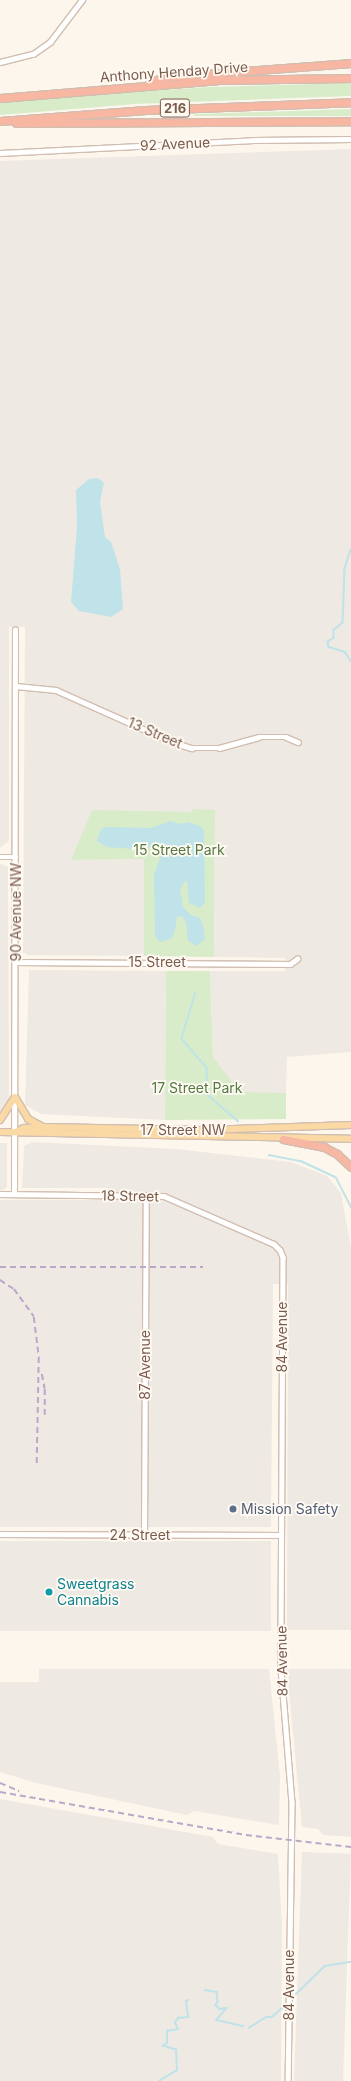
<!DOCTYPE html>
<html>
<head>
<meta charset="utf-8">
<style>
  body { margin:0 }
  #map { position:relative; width:351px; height:2081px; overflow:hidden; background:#fdf6ec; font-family:Inter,sans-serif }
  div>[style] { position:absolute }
  .industrial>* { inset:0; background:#efe9e4; transform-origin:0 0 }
  .green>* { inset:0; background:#d8ecc9 }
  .water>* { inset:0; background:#bfe3e8 }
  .stream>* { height:1.5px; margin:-0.75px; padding:0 0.75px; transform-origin:0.75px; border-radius:0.75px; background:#bfe3e8 }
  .roads { filter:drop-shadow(1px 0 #d1beb0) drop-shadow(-1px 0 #d1beb0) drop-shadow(0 1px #d1beb0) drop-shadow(0 -1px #d1beb0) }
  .minor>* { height:4.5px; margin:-2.25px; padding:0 2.25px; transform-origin:2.25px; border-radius:2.25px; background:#fff }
  .major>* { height:6px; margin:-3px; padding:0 3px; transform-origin:3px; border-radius:3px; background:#fbd9a5 }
  .highway>* { height:7px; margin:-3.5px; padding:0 3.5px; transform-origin:3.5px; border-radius:3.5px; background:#f7b7a3 }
  .rail>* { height:1.5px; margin-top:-0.75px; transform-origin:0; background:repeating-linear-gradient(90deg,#b9a8c9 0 6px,transparent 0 10px) }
  .dots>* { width:11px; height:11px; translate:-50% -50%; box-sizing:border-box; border:2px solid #fffaf3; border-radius:50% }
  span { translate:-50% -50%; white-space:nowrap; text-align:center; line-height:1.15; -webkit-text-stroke:3.5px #fffaf3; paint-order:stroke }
  .shield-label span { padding:1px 3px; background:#fffaf3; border:1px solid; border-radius:3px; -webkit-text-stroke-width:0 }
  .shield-label { font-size:13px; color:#7a5c4d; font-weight:700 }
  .street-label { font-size:14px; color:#7a5c4d }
  .park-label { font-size:14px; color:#537a41 }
  .service-label { font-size:14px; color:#4e5e75 }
  .left { translate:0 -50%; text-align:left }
  .culture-label { font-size:14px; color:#0d838f }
</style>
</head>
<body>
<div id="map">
  <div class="industrial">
    <div style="clip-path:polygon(351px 149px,351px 1052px,287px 1057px,286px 1093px,240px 1093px,213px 1057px,210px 971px,285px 971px,285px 958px,214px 957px,215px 810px,192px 810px,192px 812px,72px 860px,144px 859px,144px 956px,28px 955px,23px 952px,25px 627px,9px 627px,9px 841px,0 848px,0 161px)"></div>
    <div style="clip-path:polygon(0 864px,8px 867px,9px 1099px,0 1111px)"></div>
    <div style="clip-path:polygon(29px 970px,166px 971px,165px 1120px,41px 1114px,25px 1105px)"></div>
    <div style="clip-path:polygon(32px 1142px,176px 1149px,291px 1162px,327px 1176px,341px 1193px,351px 1248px,351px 1630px,287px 1630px,288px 1284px,273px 1284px,271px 1527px,0 1527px,0 1200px,108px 1200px,108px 1188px,22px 1188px,24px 1146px)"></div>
    <div style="clip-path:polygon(0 1143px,7px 1143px,7px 1187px,3px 1190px,0 1190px)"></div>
    <div style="left:271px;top:1541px;width:90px;height:271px;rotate:90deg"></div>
    <div style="clip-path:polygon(39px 1669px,269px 1669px,280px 1776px,279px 1825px,194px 1811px,187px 1815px,36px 1783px,0 1772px,0 1682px,39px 1682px)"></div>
    <div style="clip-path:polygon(287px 1669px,351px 1669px,351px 1837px,323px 1835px,318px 1829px,302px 1827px)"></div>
    <div style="clip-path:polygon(0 1799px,213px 1837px,218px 1844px,278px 1854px,282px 1926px,281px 2081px,0 2081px)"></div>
    <div style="left:302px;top:1852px;width:49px;height:229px;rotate:2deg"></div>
  </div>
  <div class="green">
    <div style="clip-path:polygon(351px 83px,351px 96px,135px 104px,0 115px,0 101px,210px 87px)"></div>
    <div style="clip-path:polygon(351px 109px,351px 116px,192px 116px,196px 114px)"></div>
    <div style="clip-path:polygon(192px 809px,215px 810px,214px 957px,144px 956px,144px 859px,71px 860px,92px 810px,192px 812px)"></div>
    <div style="clip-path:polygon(166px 971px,210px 971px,213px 1057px,240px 1092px,286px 1093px,286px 1119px,165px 1120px)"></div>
  </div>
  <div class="water">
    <div style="clip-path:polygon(98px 478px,104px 483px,100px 502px,105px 537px,111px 542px,120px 569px,123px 609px,111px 617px,79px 611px,71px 602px,77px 527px,76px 490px,89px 479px)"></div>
    <div style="clip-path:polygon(170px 821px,180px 824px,188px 822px,200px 826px,204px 831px,205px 902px,200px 908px,189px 903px,187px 881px,184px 882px,180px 890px,183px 907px,191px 915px,200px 918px,203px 926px,205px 939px,197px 946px,188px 941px,186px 922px,182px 916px,177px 917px,175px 931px,171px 939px,160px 942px,155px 936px,154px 875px,160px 858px,158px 849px,137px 845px,133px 849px,107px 847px,97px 841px,100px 831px,104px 827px,151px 828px)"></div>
  </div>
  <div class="stream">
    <div style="left:351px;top:550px;width:20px;rotate:108deg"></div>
    <div style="left:345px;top:569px;width:54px;rotate:92.1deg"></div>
    <div style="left:343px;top:623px;width:11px;rotate:142deg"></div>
    <div style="left:334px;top:630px;width:8px;rotate:90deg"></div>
    <div style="left:334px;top:638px;width:7px;rotate:146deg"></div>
    <div style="left:328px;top:642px;width:5px;rotate:79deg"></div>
    <div style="left:329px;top:647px;width:17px;rotate:17deg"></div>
    <div style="left:345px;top:652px;width:11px;rotate:56deg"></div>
    <div style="left:196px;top:992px;width:49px;rotate:106.6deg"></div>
    <div style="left:182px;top:1039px;width:38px;rotate:49deg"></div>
    <div style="left:207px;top:1068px;width:27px;rotate:88deg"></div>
    <div style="left:208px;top:1095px;width:40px;rotate:41deg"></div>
    <div style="left:269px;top:1155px;width:33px;rotate:11deg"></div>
    <div style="left:301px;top:1161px;width:38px;rotate:25deg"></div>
    <div style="left:336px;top:1177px;width:34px;rotate:63deg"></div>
    <div style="left:205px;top:1990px;width:12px;rotate:9deg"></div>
    <div style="left:217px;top:1992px;width:10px;rotate:84deg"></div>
    <div style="left:218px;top:2002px;width:4px;rotate:124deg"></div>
    <div style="left:216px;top:2005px;width:6px;rotate:45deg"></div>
    <div style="left:220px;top:2009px;width:7px;rotate:-8deg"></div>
    <div style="left:227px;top:2008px;width:16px;rotate:130deg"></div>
    <div style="left:217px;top:2020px;width:27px;rotate:13deg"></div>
    <div style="left:296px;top:1994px;width:40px;rotate:-44deg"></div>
    <div style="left:325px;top:1966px;width:26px;rotate:-9deg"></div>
    <div style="left:249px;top:2028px;width:20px;rotate:-33deg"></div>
    <div style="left:266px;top:2017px;width:6px"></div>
    <div style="left:272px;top:2017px;width:15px;rotate:-42deg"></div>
    <div style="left:159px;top:2081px;width:21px;rotate:-31deg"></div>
    <div style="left:177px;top:2070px;width:20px;rotate:-93deg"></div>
    <div style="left:176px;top:2050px;width:14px;rotate:-163deg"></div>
    <div style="left:163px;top:2046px;width:5px;rotate:-37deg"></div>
    <div style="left:167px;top:2043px;width:12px;rotate:-90deg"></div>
    <div style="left:167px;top:2031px;width:11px;rotate:-10deg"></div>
    <div style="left:178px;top:2029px;width:7px;rotate:-117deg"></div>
    <div style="left:175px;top:2023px;width:6px;rotate:-59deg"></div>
    <div style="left:178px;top:2018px;width:10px;rotate:-6deg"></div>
    <div style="left:188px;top:2017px;width:16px;rotate:-97deg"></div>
    <div style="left:186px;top:2001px;width:2px;rotate:-27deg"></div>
  </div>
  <div class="roads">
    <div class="minor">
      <div style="left:0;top:62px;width:34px;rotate:-14deg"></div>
      <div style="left:33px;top:54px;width:21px;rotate:-35deg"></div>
      <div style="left:50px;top:42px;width:53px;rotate:-52.7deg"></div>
      <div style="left:0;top:153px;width:254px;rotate:-2.9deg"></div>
      <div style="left:254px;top:140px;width:97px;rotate:-0.6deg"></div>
      <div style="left:16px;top:686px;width:40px;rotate:5.7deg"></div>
      <div style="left:56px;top:690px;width:127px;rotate:24.1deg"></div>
      <div style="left:172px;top:742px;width:21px;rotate:17deg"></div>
      <div style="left:192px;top:748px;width:27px"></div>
      <div style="left:219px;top:748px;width:41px;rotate:-15.4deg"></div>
      <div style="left:259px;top:737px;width:27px"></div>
      <div style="left:286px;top:737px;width:13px;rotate:23deg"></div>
      <div style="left:0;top:857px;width:16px"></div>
      <div style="left:16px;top:962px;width:274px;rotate:0.4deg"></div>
      <div style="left:290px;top:964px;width:9px;rotate:-36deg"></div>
      <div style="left:0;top:1194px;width:164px;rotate:0.7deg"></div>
      <div style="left:164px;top:1196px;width:120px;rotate:23.6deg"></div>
      <div style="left:274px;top:1244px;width:8px;rotate:45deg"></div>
      <div style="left:280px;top:1250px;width:8px;rotate:67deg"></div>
      <div style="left:283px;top:1257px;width:412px;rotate:90.3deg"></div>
      <div style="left:281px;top:1669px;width:135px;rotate:85.3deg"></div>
      <div style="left:292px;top:1804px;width:277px;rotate:90.8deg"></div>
      <div style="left:14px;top:1194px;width:564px;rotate:-89.9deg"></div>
      <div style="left:0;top:1534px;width:280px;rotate:0.2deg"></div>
      <div style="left:144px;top:1535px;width:339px;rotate:-89.7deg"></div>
    </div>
    <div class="major">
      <div style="left:15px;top:1097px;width:26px;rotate:59deg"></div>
      <div style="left:28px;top:1119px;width:17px;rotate:28deg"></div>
      <div style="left:0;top:1120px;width:27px;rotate:-57deg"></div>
      <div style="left:0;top:1132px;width:351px;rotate:1.1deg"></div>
      <div style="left:16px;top:1132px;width:9px;rotate:-27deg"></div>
      <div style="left:24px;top:1128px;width:20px;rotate:-3deg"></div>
      <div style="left:44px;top:1127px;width:159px;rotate:1.1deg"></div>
      <div style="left:203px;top:1130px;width:148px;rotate:-1.9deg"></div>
    </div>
    <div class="highway">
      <div style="left:149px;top:83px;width:16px;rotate:-22deg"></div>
      <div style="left:164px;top:77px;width:188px;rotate:-4.3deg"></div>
      <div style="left:0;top:98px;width:218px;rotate:-4.7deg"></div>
      <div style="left:217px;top:80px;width:134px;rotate:-0.9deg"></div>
      <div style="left:0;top:121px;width:146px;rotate:-4.3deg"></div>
      <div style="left:146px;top:110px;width:205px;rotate:-2.2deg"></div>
      <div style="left:16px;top:123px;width:335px;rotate:-0.3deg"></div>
      <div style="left:283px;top:1139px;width:42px;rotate:11deg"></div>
      <div style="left:324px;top:1147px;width:15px;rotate:28deg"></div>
      <div style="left:337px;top:1154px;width:19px;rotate:43deg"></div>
    </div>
  </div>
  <div class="rail">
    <div style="left:0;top:1267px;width:203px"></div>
    <div style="left:0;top:1280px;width:17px;rotate:33deg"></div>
    <div style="left:14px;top:1289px;width:34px;rotate:54deg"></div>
    <div style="left:34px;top:1317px;width:40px;rotate:82.9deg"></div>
    <div style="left:39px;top:1357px;width:108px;rotate:91.1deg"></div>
    <div style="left:42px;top:1374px;width:15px;rotate:79deg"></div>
    <div style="left:45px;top:1389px;width:26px;rotate:90deg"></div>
    <div style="left:0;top:1783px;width:21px;rotate:23deg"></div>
    <div style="left:0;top:1792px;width:250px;rotate:9.9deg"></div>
    <div style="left:246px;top:1835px;width:106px;rotate:6.5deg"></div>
  </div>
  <div class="dots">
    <div style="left:233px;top:1509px;background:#5c6f8a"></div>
    <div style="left:49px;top:1592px;background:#0f9aa8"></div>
  </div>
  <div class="shield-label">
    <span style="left:175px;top:108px">216</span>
  </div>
  <div class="street-label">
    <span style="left:174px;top:72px;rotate:-4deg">Anthony Henday Drive</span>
    <span style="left:175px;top:144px;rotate:-3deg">92 Avenue</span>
    <span style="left:155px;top:733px;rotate:23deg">13 Street</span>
    <span style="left:16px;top:912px;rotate:-90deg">90 Avenue NW</span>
    <span style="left:157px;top:962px">15 Street</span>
    <span style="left:183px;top:1130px">17 Street NW</span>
    <span style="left:130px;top:1196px;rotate:1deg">18 Street</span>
    <span style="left:282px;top:1337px;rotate:-90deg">84 Avenue</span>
    <span style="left:145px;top:1365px;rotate:-90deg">87 Avenue</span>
    <span style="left:140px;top:1535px">24 Street</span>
    <span style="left:282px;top:1661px;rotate:-91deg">84 Avenue</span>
    <span style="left:289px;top:1985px;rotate:-90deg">84 Avenue</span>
  </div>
  <div class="park-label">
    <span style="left:179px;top:850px">15 Street Park</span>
    <span style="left:197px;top:1088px">17 Street Park</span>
  </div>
  <div class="service-label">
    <span class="left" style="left:241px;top:1509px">Mission Safety</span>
  </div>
  <div class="culture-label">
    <span class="left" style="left:57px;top:1592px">Sweetgrass<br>Cannabis</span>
  </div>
</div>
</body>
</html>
